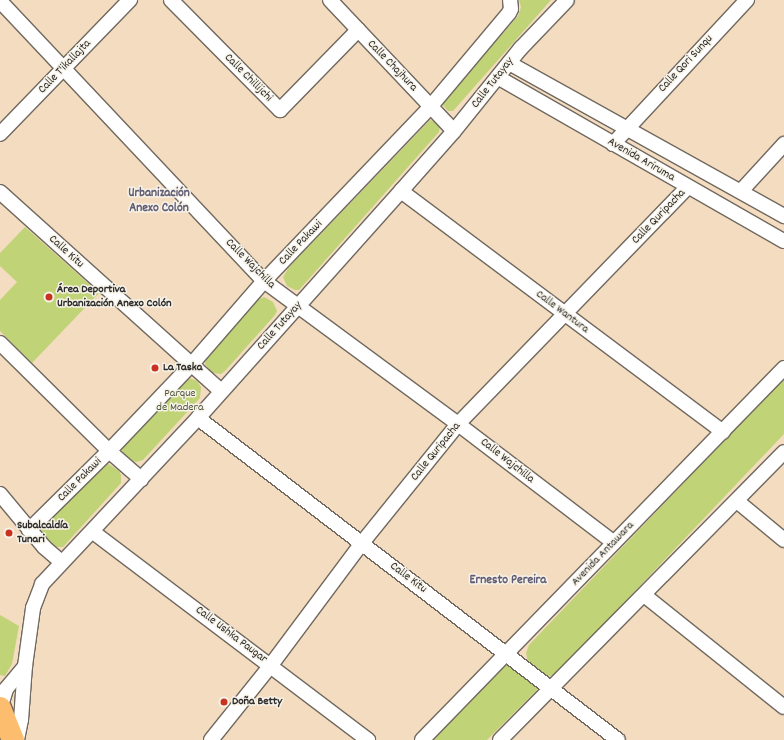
<!DOCTYPE html>
<html>
<head>
<meta charset="utf-8">
<style>
  body { margin:0 }
  #map { position:relative; width:784px; height:740px; overflow:hidden; background:#f4dcc0; font-family:Dekko,sans-serif }
  div>[style] { position:absolute }
  .green>* { inset:0; background:#c0d376 }
  .roads { filter:drop-shadow(1px 0 #71695f) drop-shadow(-1px 0 #71695f) drop-shadow(0 1px #71695f) drop-shadow(0 -1px #71695f) }
  .minor>* { height:14px; margin:-7px; padding:0 7px; transform-origin:7px; border-radius:7px; background:#fff }
  .trunk>* { height:22px; margin:-11px; padding:0 11px; transform-origin:11px; border-radius:11px; background:#fcbd6e }
  .dots>* { width:11px; height:11px; translate:-50% -50%; box-sizing:border-box; border:2px solid #f7f3e8; border-radius:50% }
  span { translate:-50% -50%; white-space:nowrap; text-align:center; line-height:1.15; -webkit-text-stroke:3px #f7f3e8; paint-order:stroke }
  .street-label { font-size:12px; color:#2b2b2b }
  .poi-label { font-size:12px; color:#2b2b2b; font-weight:700 }
  .left { translate:0 -50%; text-align:left }
  .park-label { font-size:12px; color:#50553e }
  .neighbourhood-label { font-size:13px; color:#605c74; font-weight:700 }
</style>
</head>
<body>
<div id="map">
  <div class="green">
    <div style="clip-path:polygon(519px 0,551px 0,453px 111px,448px 111px,443px 105px,444px 101px,518px 16px,521px 7px)"></div>
    <div style="clip-path:polygon(430px 120px,437px 122px,440px 126px,439px 132px,299px 290px,295px 290px,287px 286px,283px 277px,289px 267px)"></div>
    <div style="clip-path:polygon(25px 227px,99px 293px,32px 363px,0 331px,0 300px,17px 282px,0 266px,0 253px)"></div>
    <div style="clip-path:polygon(264px 297px,273px 302px,277px 311px,275px 315px,225px 371px,221px 374px,212px 373px,205px 364px,206px 358px,259px 299px)"></div>
    <div style="clip-path:polygon(189px 378px,197px 381px,201px 387px,200px 398px,143px 460px,136px 462px,131px 460px,122px 452px,123px 445px,183px 379px)"></div>
    <div style="clip-path:polygon(784px 378px,784px 434px,560px 670px,551px 676px,545px 675px,528px 661px,526px 653px,529px 645px)"></div>
    <div style="clip-path:polygon(107px 463px,119px 471px,121px 475px,121px 483px,63px 547px,57px 547px,52px 545px,42px 535px,42px 526px)"></div>
    <div style="clip-path:polygon(0 615px,19px 626px,12px 664px,5px 676px,0 675px)"></div>
    <div style="clip-path:polygon(508px 663px,539px 686px,536px 691px,487px 740px,432px 740px)"></div>
  </div>
  <div class="roads">
    <div class="minor">
      <div style="left:171px;top:0;width:155px;rotate:45.3deg"></div>
      <div style="left:280px;top:110px;width:112px;rotate:-45.7deg"></div>
      <div style="left:330px;top:0;width:180px;rotate:46.6deg"></div>
      <div style="left:0;top:1px;width:385px;rotate:46.7deg"></div>
      <div style="left:264px;top:281px;width:241px;rotate:36.4deg"></div>
      <div style="left:458px;top:424px;width:195px;rotate:37.3deg"></div>
      <div style="left:509px;top:63px;width:315px;rotate:29.1deg"></div>
      <div style="left:499px;top:78px;width:328px;rotate:29.8deg"></div>
      <div style="left:0;top:134px;width:187px;rotate:-45.9deg"></div>
      <div style="left:613px;top:144px;width:197px;rotate:-47.1deg"></div>
      <div style="left:401px;top:191px;width:402px;rotate:36.8deg"></div>
      <div style="left:741px;top:191px;width:64px;rotate:-47.5deg"></div>
      <div style="left:0;top:192px;width:297px;rotate:42deg"></div>
      <div style="left:0;top:343px;width:153px;rotate:44.7deg"></div>
      <div style="left:109px;top:451px;width:43px;rotate:41.2deg"></div>
      <div style="left:198px;top:418px;width:529px;rotate:37.48deg"></div>
      <div style="left:0;top:494px;width:69px;rotate:50.3deg"></div>
      <div style="left:44px;top:547px;width:23px;rotate:41deg"></div>
      <div style="left:737px;top:501px;width:61px;rotate:39.7deg"></div>
      <div style="left:29px;top:530px;width:112px;rotate:-44.6deg"></div>
      <div style="left:109px;top:451px;width:119px;rotate:-46.4deg"></div>
      <div style="left:191px;top:365px;width:111px;rotate:-49deg"></div>
      <div style="left:264px;top:281px;width:242px;rotate:-46.3deg"></div>
      <div style="left:431px;top:106px;width:121px;rotate:-50deg"></div>
      <div style="left:509px;top:13px;width:4px;rotate:-63deg"></div>
      <div style="left:511px;top:9px;width:9px;rotate:-96deg"></div>
      <div style="left:93px;top:532px;width:345px;rotate:37.1deg"></div>
      <div style="left:644px;top:595px;width:179px;rotate:38.7deg"></div>
      <div style="left:0;top:709px;width:21px;rotate:-73deg"></div>
      <div style="left:6px;top:689px;width:30px;rotate:-50deg"></div>
      <div style="left:17px;top:740px;width:20px;rotate:-79deg"></div>
      <div style="left:21px;top:720px;width:54px;rotate:-85.8deg"></div>
      <div style="left:25px;top:666px;width:59px;rotate:-82.1deg"></div>
      <div style="left:33px;top:608px;width:26px;rotate:-69deg"></div>
      <div style="left:42px;top:584px;width:228px;rotate:-46.8deg"></div>
      <div style="left:198px;top:418px;width:305px;rotate:-48.2deg"></div>
      <div style="left:401px;top:191px;width:80px;rotate:-48.5deg"></div>
      <div style="left:454px;top:131px;width:107px;rotate:-51.1deg"></div>
      <div style="left:521px;top:48px;width:66px;rotate:-46.2deg"></div>
      <div style="left:211px;top:740px;width:96px;rotate:-51.3deg"></div>
      <div style="left:271px;top:665px;width:152px;rotate:-53.3deg"></div>
      <div style="left:362px;top:543px;width:153px;rotate:-51.1deg"></div>
      <div style="left:458px;top:424px;width:330px;rotate:-45.9deg"></div>
      <div style="left:422px;top:740px;width:519px;rotate:-45.78deg"></div>
      <div style="left:500px;top:740px;width:404px;rotate:-45.4deg"></div>
    </div>
    <div class="trunk">
      <div style="left:0;top:708px;width:35px;rotate:68deg"></div>
    </div>
  </div>
  <div class="dots">
    <div style="left:49px;top:297px;background:#c8321e"></div>
    <div style="left:155px;top:368px;background:#c8321e"></div>
    <div style="left:9px;top:533px;background:#c8321e"></div>
    <div style="left:224px;top:702px;background:#c8321e"></div>
  </div>
  <div class="street-label">
    <span style="left:686px;top:64px;rotate:-47deg">Calle Qori Sunqu</span>
    <span style="left:392px;top:66px;rotate:46deg">Calle Chajhura</span>
    <span style="left:65px;top:67px;rotate:-46deg">Calle T'ikallajta</span>
    <span style="left:248px;top:78px;rotate:45deg">Calle Chillijchi</span>
    <span style="left:493px;top:83px;rotate:-52deg">Calle Tutayay</span>
    <span style="left:641px;top:160px;rotate:30deg">Avenida Ariruma</span>
    <span style="left:659px;top:217px;rotate:-46deg">Calle Quripacha</span>
    <span style="left:301px;top:243px;rotate:-46deg">Calle Pakawi</span>
    <span style="left:66px;top:252px;rotate:42deg">Calle Kitu</span>
    <span style="left:250px;top:264px;rotate:45deg">Calle Wajchilla</span>
    <span style="left:562px;top:312px;rotate:37deg">Calle Wantura</span>
    <span style="left:280px;top:326px;rotate:-48deg">Calle Tutayay</span>
    <span style="left:436px;top:452px;rotate:-51deg">Calle Quripacha</span>
    <span style="left:507px;top:461px;rotate:38deg">Calle Wajchilla</span>
    <span style="left:80px;top:480px;rotate:-45deg">Calle Pakawi</span>
    <span style="left:603px;top:554px;rotate:-46deg">Avenida Antawara</span>
    <span style="left:408px;top:578px;rotate:37deg">Calle Kitu</span>
    <span style="left:231px;top:635px;rotate:37deg">Calle Ushka Paugar</span>
  </div>
  <div class="poi-label">
    <span class="left" style="left:57px;top:297px">Área Deportiva<br>Urbanización Anexo Colón</span>
    <span class="left" style="left:163px;top:368px">La Taska</span>
    <span class="left" style="left:17px;top:533px">Subalcaldía<br>Tunari</span>
    <span class="left" style="left:232px;top:702px">Doña Betty</span>
  </div>
  <div class="park-label">
    <span style="left:180px;top:401px">Parque<br>de Madera</span>
  </div>
  <div class="neighbourhood-label">
    <span style="left:159px;top:202px">Urbanización<br>Anexo Colón</span>
    <span style="left:508px;top:581px">Ernesto Pereira</span>
  </div>
</div>
</body>
</html>
